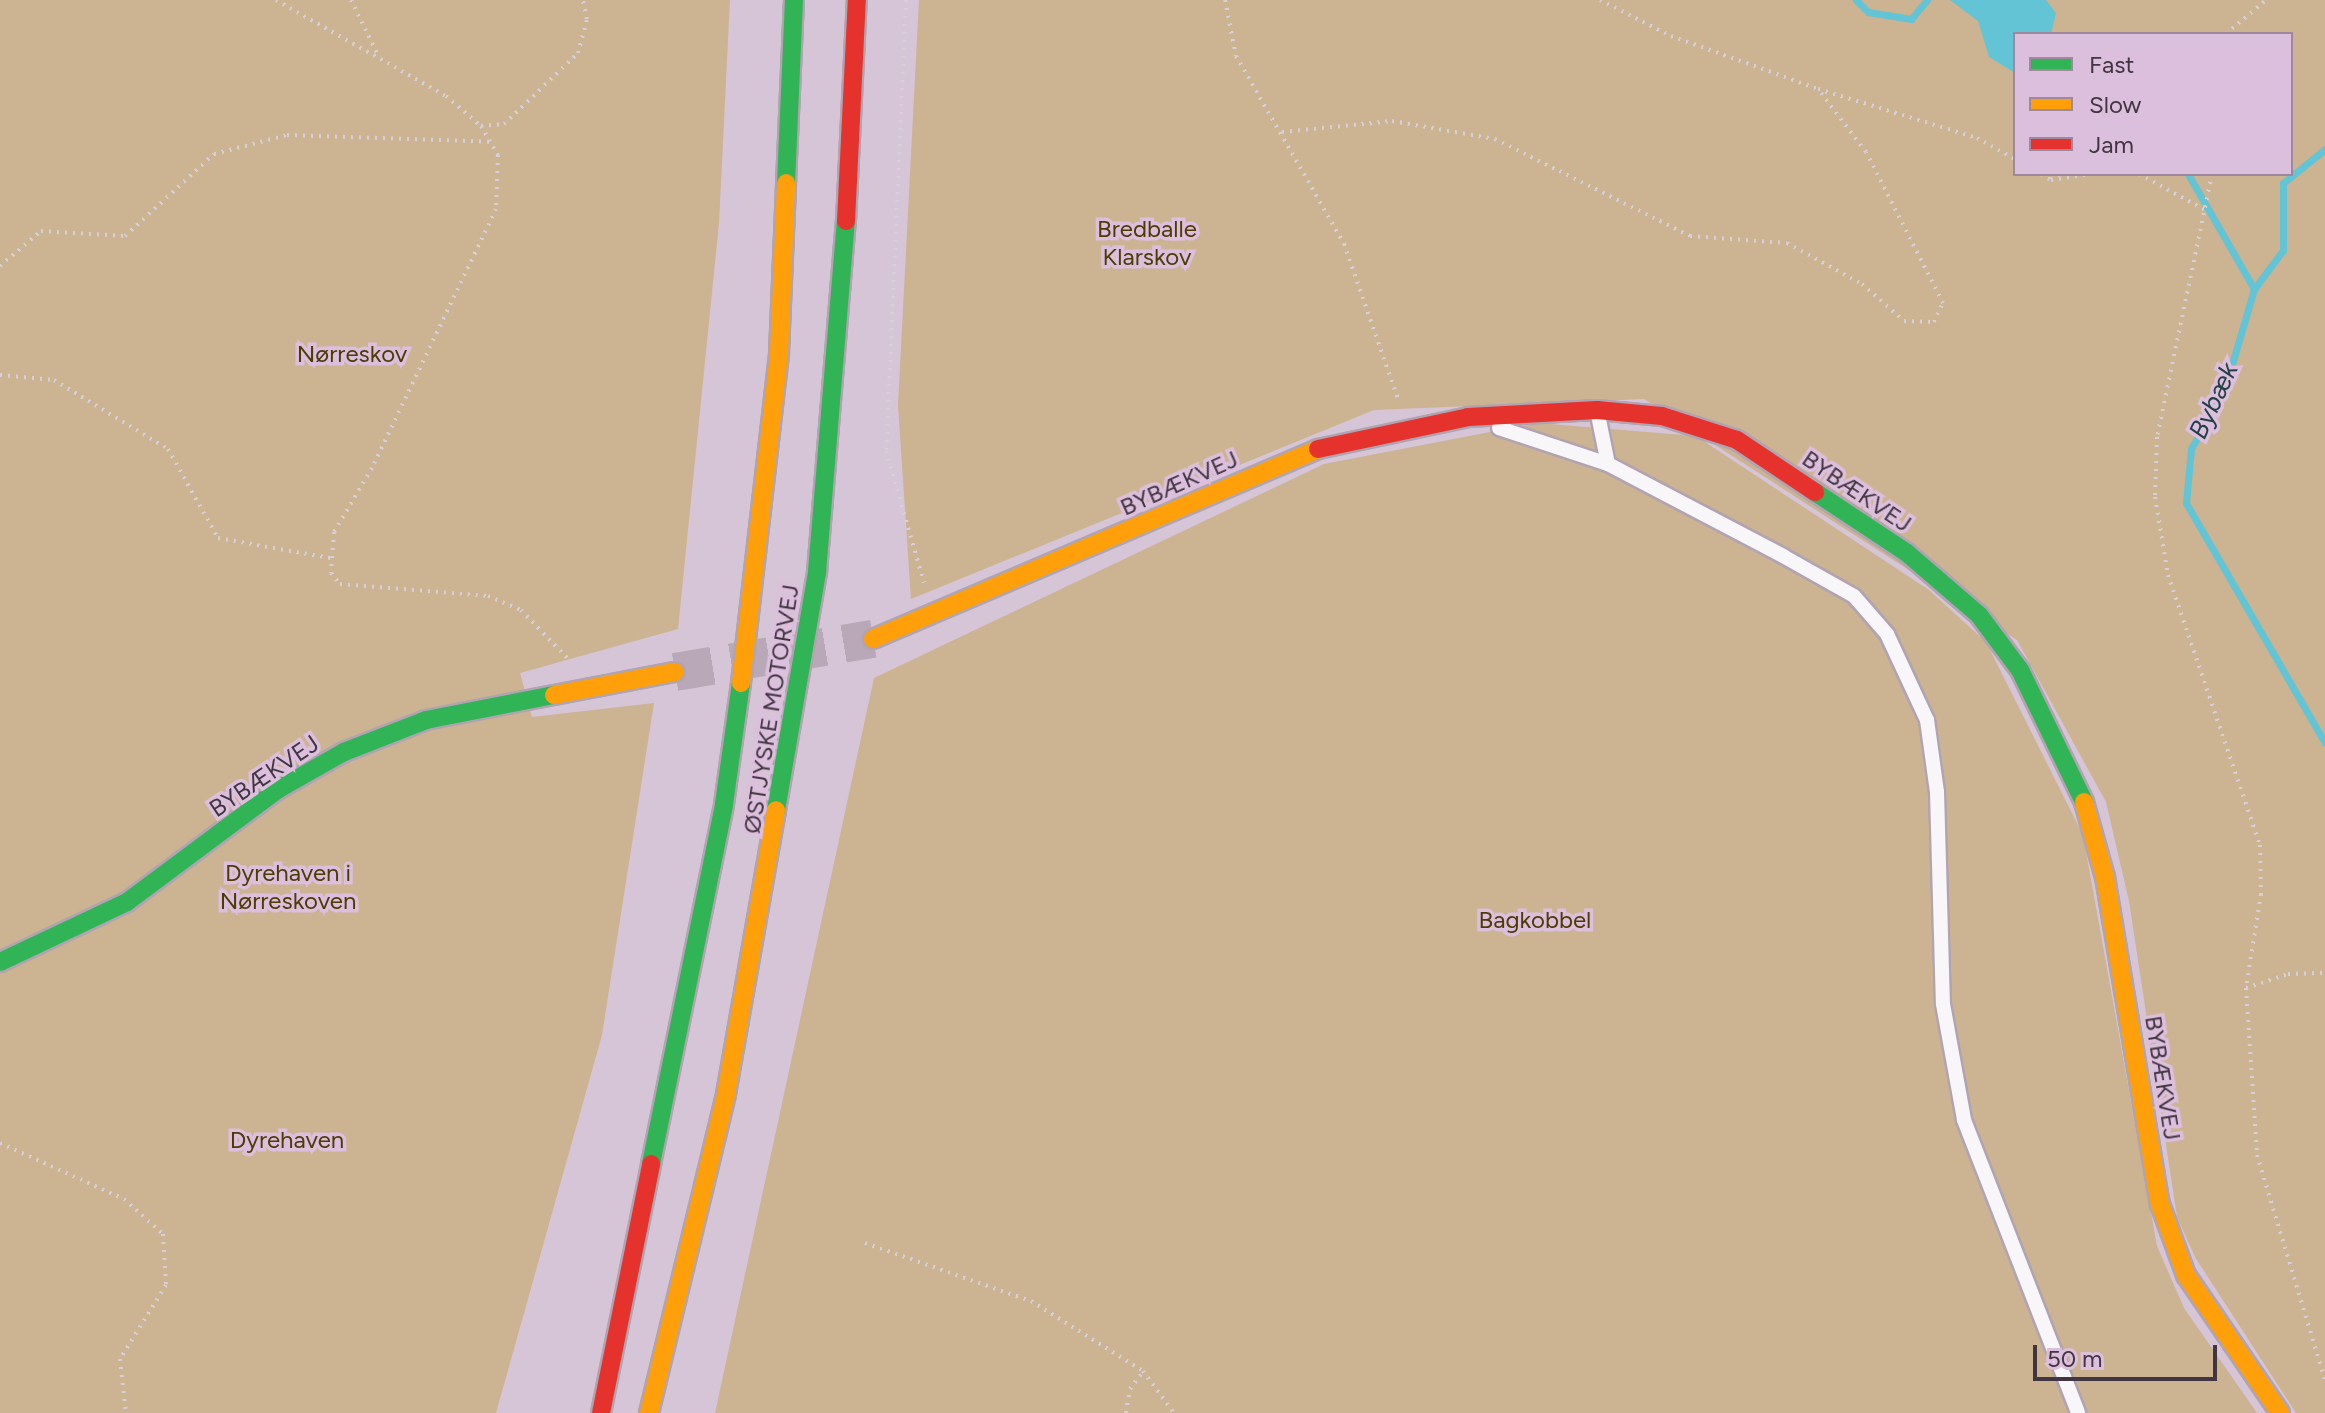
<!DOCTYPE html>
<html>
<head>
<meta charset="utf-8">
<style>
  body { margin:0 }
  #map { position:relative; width:2325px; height:1413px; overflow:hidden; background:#d6c5d6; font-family:Figtree,sans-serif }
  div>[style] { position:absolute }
  .green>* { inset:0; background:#ccb392 }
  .water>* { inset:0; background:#62c4d5 }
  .stream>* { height:7px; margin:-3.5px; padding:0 3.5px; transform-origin:3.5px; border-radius:3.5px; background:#62c4d5 }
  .secondary-tunnel>* { height:38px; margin-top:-19px; transform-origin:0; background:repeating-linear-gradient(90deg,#b8a8b8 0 38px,transparent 0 57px) }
  .path>* { height:4px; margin-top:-2px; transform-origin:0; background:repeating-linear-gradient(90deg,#d6d1d6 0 2px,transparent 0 8px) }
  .roads { filter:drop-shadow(2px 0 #b1a4b1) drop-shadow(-2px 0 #b1a4b1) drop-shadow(0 2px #b1a4b1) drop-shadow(0 -2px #b1a4b1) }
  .lane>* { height:14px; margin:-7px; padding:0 7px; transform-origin:7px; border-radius:7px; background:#f9f6f9 }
  .fast>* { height:18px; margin:-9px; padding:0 9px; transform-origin:9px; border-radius:9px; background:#30b455 }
  .slow>* { height:18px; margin:-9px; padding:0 9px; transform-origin:9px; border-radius:9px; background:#ff9f0a }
  .jam>* { height:18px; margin:-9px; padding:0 9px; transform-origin:9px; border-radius:9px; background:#e5322d }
  span { translate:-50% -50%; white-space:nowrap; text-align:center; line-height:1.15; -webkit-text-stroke:7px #dcbfdc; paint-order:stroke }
  .park-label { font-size:24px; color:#4e3b04 }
  .street-label { font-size:24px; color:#413541 }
  .water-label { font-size:26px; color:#234044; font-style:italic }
  .legend { position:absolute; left:2013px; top:32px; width:280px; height:144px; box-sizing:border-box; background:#dcbfdc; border:2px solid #9e889e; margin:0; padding:10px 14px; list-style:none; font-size:24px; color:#413541 }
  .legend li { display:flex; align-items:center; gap:16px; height:40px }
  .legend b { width:40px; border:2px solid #9e889e }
  .scale { position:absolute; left:2033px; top:1345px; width:184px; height:36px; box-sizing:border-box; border:4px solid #413541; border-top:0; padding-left:10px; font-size:24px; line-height:28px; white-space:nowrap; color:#413541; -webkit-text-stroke:6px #dcbfdc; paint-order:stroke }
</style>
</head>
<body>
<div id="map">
  <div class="green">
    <div style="clip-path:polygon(0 0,730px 0,719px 223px,678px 629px,520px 673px,532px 717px,654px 703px,602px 1035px,496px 1413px,0 1413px)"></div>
    <div style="clip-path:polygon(evenodd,919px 0,2325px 0,2325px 1413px,2296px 1413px,2195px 1257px,2177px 1217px,2129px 901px,2106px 802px,2017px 640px,1644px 399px,1374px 410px,911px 599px,898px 405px,919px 0,2015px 34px,2291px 34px,2291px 174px,2015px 174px,2015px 34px)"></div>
    <div style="clip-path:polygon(1537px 423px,1696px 436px,1929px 590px,1986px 642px,2083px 835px,2157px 1246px,2184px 1308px,2257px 1413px,715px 1413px,874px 678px,1324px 464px)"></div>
  </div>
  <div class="water">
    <div style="clip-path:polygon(1950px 0,2046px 0,2056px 13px,2051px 34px,2015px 34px,2015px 73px,1989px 57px,1978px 21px)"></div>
  </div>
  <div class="stream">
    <div style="left:1856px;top:0;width:17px;rotate:45deg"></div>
    <div style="left:1868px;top:12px;width:44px;rotate:9.2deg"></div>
    <div style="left:1911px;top:19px;width:25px;rotate:-50deg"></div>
    <div style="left:2325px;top:149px;width:54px;rotate:141deg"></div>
    <div style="left:2283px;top:183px;width:67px;rotate:90deg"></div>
    <div style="left:2283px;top:250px;width:49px;rotate:126.6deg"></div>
    <div style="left:2254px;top:289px;width:100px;rotate:106.3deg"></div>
    <div style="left:2226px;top:385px;width:73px;rotate:118.7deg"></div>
    <div style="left:2191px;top:449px;width:54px;rotate:95.3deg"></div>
    <div style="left:2186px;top:503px;width:277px;rotate:59.9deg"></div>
    <div style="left:2188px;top:174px;width:133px;rotate:60.1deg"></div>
  </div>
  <div class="secondary-tunnel">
    <div style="left:675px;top:672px;width:201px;rotate:-9.5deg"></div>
  </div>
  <div class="path">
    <div style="left:276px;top:0;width:195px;rotate:29.5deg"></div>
    <div style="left:446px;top:96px;width:46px;rotate:40.6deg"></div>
    <div style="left:481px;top:126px;width:34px;rotate:60deg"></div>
    <div style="left:498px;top:155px;width:54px;rotate:92.1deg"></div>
    <div style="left:496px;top:209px;width:287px;rotate:115.6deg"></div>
    <div style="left:372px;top:468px;width:74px;rotate:120.7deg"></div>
    <div style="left:334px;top:532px;width:41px;rotate:94.2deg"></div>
    <div style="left:331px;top:573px;width:14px;rotate:51deg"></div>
    <div style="left:340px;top:584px;width:148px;rotate:4.6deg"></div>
    <div style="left:488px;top:596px;width:36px;rotate:23deg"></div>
    <div style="left:521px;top:610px;width:71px;rotate:46.1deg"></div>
    <div style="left:351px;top:0;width:61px;rotate:63.9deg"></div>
    <div style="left:906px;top:0;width:451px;rotate:92.5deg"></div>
    <div style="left:886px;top:451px;width:137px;rotate:73.9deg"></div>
    <div style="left:1225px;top:0;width:57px;rotate:78.9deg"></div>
    <div style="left:1236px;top:56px;width:217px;rotate:60.1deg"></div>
    <div style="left:1344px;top:244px;width:164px;rotate:70.8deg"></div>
    <div style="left:1600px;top:0;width:80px;rotate:26.9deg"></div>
    <div style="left:1671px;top:36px;width:156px;rotate:19.8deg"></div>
    <div style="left:2226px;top:34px;width:52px;rotate:-40.4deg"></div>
    <div style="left:481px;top:126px;width:23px;rotate:-5deg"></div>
    <div style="left:504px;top:124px;width:103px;rotate:-43.8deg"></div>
    <div style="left:578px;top:53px;width:35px;rotate:-75deg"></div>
    <div style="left:587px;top:19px;width:19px;rotate:-102deg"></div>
    <div style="left:1282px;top:132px;width:111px;rotate:-5.7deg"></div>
    <div style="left:1392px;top:121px;width:105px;rotate:9.9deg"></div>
    <div style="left:1495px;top:139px;width:218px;rotate:26.4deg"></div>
    <div style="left:1690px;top:236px;width:97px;rotate:4.1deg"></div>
    <div style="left:1787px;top:243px;width:85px;rotate:28.7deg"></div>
    <div style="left:1862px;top:284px;width:56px;rotate:41.4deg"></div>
    <div style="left:1904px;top:321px;width:30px;rotate:2deg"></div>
    <div style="left:1934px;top:322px;width:21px;rotate:-65deg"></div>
    <div style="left:1943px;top:303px;width:169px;rotate:-117deg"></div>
    <div style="left:1866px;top:152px;width:79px;rotate:-127.3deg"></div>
    <div style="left:1818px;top:89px;width:166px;rotate:17.1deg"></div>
    <div style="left:1977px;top:138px;width:43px;rotate:28.9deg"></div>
    <div style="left:2041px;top:174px;width:12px;rotate:31deg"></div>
    <div style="left:2051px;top:180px;width:10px;rotate:-37deg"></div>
    <div style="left:2139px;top:174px;width:77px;rotate:28.6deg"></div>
    <div style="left:2212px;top:174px;width:269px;rotate:101.8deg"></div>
    <div style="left:2157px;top:437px;width:60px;rotate:91.9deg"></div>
    <div style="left:2155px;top:497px;width:79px;rotate:80.5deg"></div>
    <div style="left:2168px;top:575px;width:285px;rotate:71.2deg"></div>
    <div style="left:2260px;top:845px;width:49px;rotate:88.8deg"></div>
    <div style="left:2261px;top:894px;width:95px;rotate:99.1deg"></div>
    <div style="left:2246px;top:988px;width:167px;rotate:86.2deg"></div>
    <div style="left:2257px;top:1155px;width:235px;rotate:73.2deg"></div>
    <div style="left:2051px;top:180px;width:40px;rotate:-8.5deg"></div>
    <div style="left:0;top:266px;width:54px;rotate:-40.5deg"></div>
    <div style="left:41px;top:231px;width:84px;rotate:3.4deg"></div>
    <div style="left:125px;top:236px;width:121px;rotate:-42.7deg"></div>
    <div style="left:214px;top:154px;width:75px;rotate:-14.6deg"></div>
    <div style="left:287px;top:135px;width:206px;rotate:1.9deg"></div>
    <div style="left:0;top:375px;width:54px;rotate:5.3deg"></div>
    <div style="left:54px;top:380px;width:133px;rotate:31.2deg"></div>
    <div style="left:168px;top:449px;width:102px;rotate:60.7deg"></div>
    <div style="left:218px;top:538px;width:114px;rotate:10.1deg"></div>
    <div style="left:2246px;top:988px;width:44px;rotate:-18.4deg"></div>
    <div style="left:2288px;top:974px;width:37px;rotate:-2deg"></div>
    <div style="left:0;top:1143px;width:136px;rotate:24.3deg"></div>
    <div style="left:124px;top:1199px;width:52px;rotate:41.9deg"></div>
    <div style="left:163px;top:1234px;width:51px;rotate:86.6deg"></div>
    <div style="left:166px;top:1285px;width:87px;rotate:121.9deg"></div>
    <div style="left:120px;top:1359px;width:54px;rotate:83.7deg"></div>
    <div style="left:865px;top:1243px;width:176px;rotate:19.3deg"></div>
    <div style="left:1031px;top:1301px;width:132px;rotate:32deg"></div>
    <div style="left:1143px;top:1371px;width:52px;rotate:53.6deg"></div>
    <div style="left:1126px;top:1413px;width:24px;rotate:-81deg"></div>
    <div style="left:1130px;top:1389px;width:21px;rotate:-53deg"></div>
  </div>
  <div class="roads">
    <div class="lane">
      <div style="left:1597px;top:410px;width:55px;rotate:78.5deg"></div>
      <div style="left:1499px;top:428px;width:115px;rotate:18.3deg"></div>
      <div style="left:1608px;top:464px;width:198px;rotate:27.7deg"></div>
      <div style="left:1783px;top:556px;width:81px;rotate:29.4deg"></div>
      <div style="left:1854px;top:596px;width:50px;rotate:49deg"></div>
      <div style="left:1887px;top:634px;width:95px;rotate:65.1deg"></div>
      <div style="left:1927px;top:720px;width:73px;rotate:82.1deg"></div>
      <div style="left:1937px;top:792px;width:212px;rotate:88.4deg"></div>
      <div style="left:1943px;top:1004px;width:118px;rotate:79.7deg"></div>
      <div style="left:1964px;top:1120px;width:314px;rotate:68.7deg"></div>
    </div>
    <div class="fast">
      <div style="left:786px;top:183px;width:183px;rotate:-87.5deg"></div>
      <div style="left:1815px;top:492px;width:110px;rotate:33.5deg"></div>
      <div style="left:1907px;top:553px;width:95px;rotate:40.7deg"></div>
      <div style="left:1979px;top:615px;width:69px;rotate:53.3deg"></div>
      <div style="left:2020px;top:670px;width:147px;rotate:64.1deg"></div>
      <div style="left:776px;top:810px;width:242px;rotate:-80.2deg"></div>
      <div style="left:817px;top:572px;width:352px;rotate:-85.3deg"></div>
      <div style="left:0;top:962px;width:140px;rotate:-25.3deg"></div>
      <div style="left:127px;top:902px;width:187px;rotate:-36.7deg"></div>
      <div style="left:277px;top:790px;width:77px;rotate:-29.6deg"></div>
      <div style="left:344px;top:752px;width:88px;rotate:-21.3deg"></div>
      <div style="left:426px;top:720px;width:130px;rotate:-11.1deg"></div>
      <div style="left:651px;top:1164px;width:367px;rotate:-78.5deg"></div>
      <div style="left:724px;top:804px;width:122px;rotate:-82deg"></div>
    </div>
    <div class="slow">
      <div style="left:873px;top:639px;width:484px;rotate:-23.1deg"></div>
      <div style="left:741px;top:683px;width:332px;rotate:-83.4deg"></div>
      <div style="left:779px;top:353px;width:170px;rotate:-87.6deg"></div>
      <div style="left:554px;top:695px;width:123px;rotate:-10.8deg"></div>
      <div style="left:2084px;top:802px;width:78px;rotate:74.4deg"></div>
      <div style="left:2105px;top:877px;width:332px;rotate:80.5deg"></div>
      <div style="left:2160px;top:1204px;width:76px;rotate:69.9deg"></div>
      <div style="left:2186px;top:1275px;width:167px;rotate:55.7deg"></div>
      <div style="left:649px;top:1413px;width:328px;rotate:-76.4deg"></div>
      <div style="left:726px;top:1094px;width:288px;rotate:-80deg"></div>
    </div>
    <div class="jam">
      <div style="left:846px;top:221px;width:221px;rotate:-87.2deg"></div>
      <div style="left:1318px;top:449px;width:153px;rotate:-12deg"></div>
      <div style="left:1468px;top:417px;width:129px;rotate:-3.1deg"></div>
      <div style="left:1597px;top:410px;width:65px;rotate:5.3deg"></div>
      <div style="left:1662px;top:416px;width:79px;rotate:17.7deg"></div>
      <div style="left:1737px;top:440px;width:94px;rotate:33.7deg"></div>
      <div style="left:601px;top:1413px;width:254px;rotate:-78.6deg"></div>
    </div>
  </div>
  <div class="park-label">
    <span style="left:1147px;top:243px">Bredballe<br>Klarskov</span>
    <span style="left:352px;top:354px">Nørreskov</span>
    <span style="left:288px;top:887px">Dyrehaven i<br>Nørreskoven</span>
    <span style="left:1535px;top:920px">Bagkobbel</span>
    <span style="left:287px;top:1140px">Dyrehaven</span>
  </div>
  <div class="street-label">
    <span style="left:1179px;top:483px;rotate:-24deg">BYBÆKVEJ</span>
    <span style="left:1857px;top:491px;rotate:34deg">BYBÆKVEJ</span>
    <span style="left:771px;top:709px;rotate:-81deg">ØSTJYSKE MOTORVEJ</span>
    <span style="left:264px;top:776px;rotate:-34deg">BYBÆKVEJ</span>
    <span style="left:2163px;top:1078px;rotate:81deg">BYBÆKVEJ</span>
  </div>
  <div class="water-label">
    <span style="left:2214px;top:401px;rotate:-65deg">Bybæk</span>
  </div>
  <ul class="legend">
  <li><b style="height:10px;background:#30b455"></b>Fast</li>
  <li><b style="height:10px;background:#ff9f0a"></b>Slow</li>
  <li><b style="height:10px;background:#e5322d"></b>Jam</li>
  </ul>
  <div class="scale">50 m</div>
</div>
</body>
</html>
